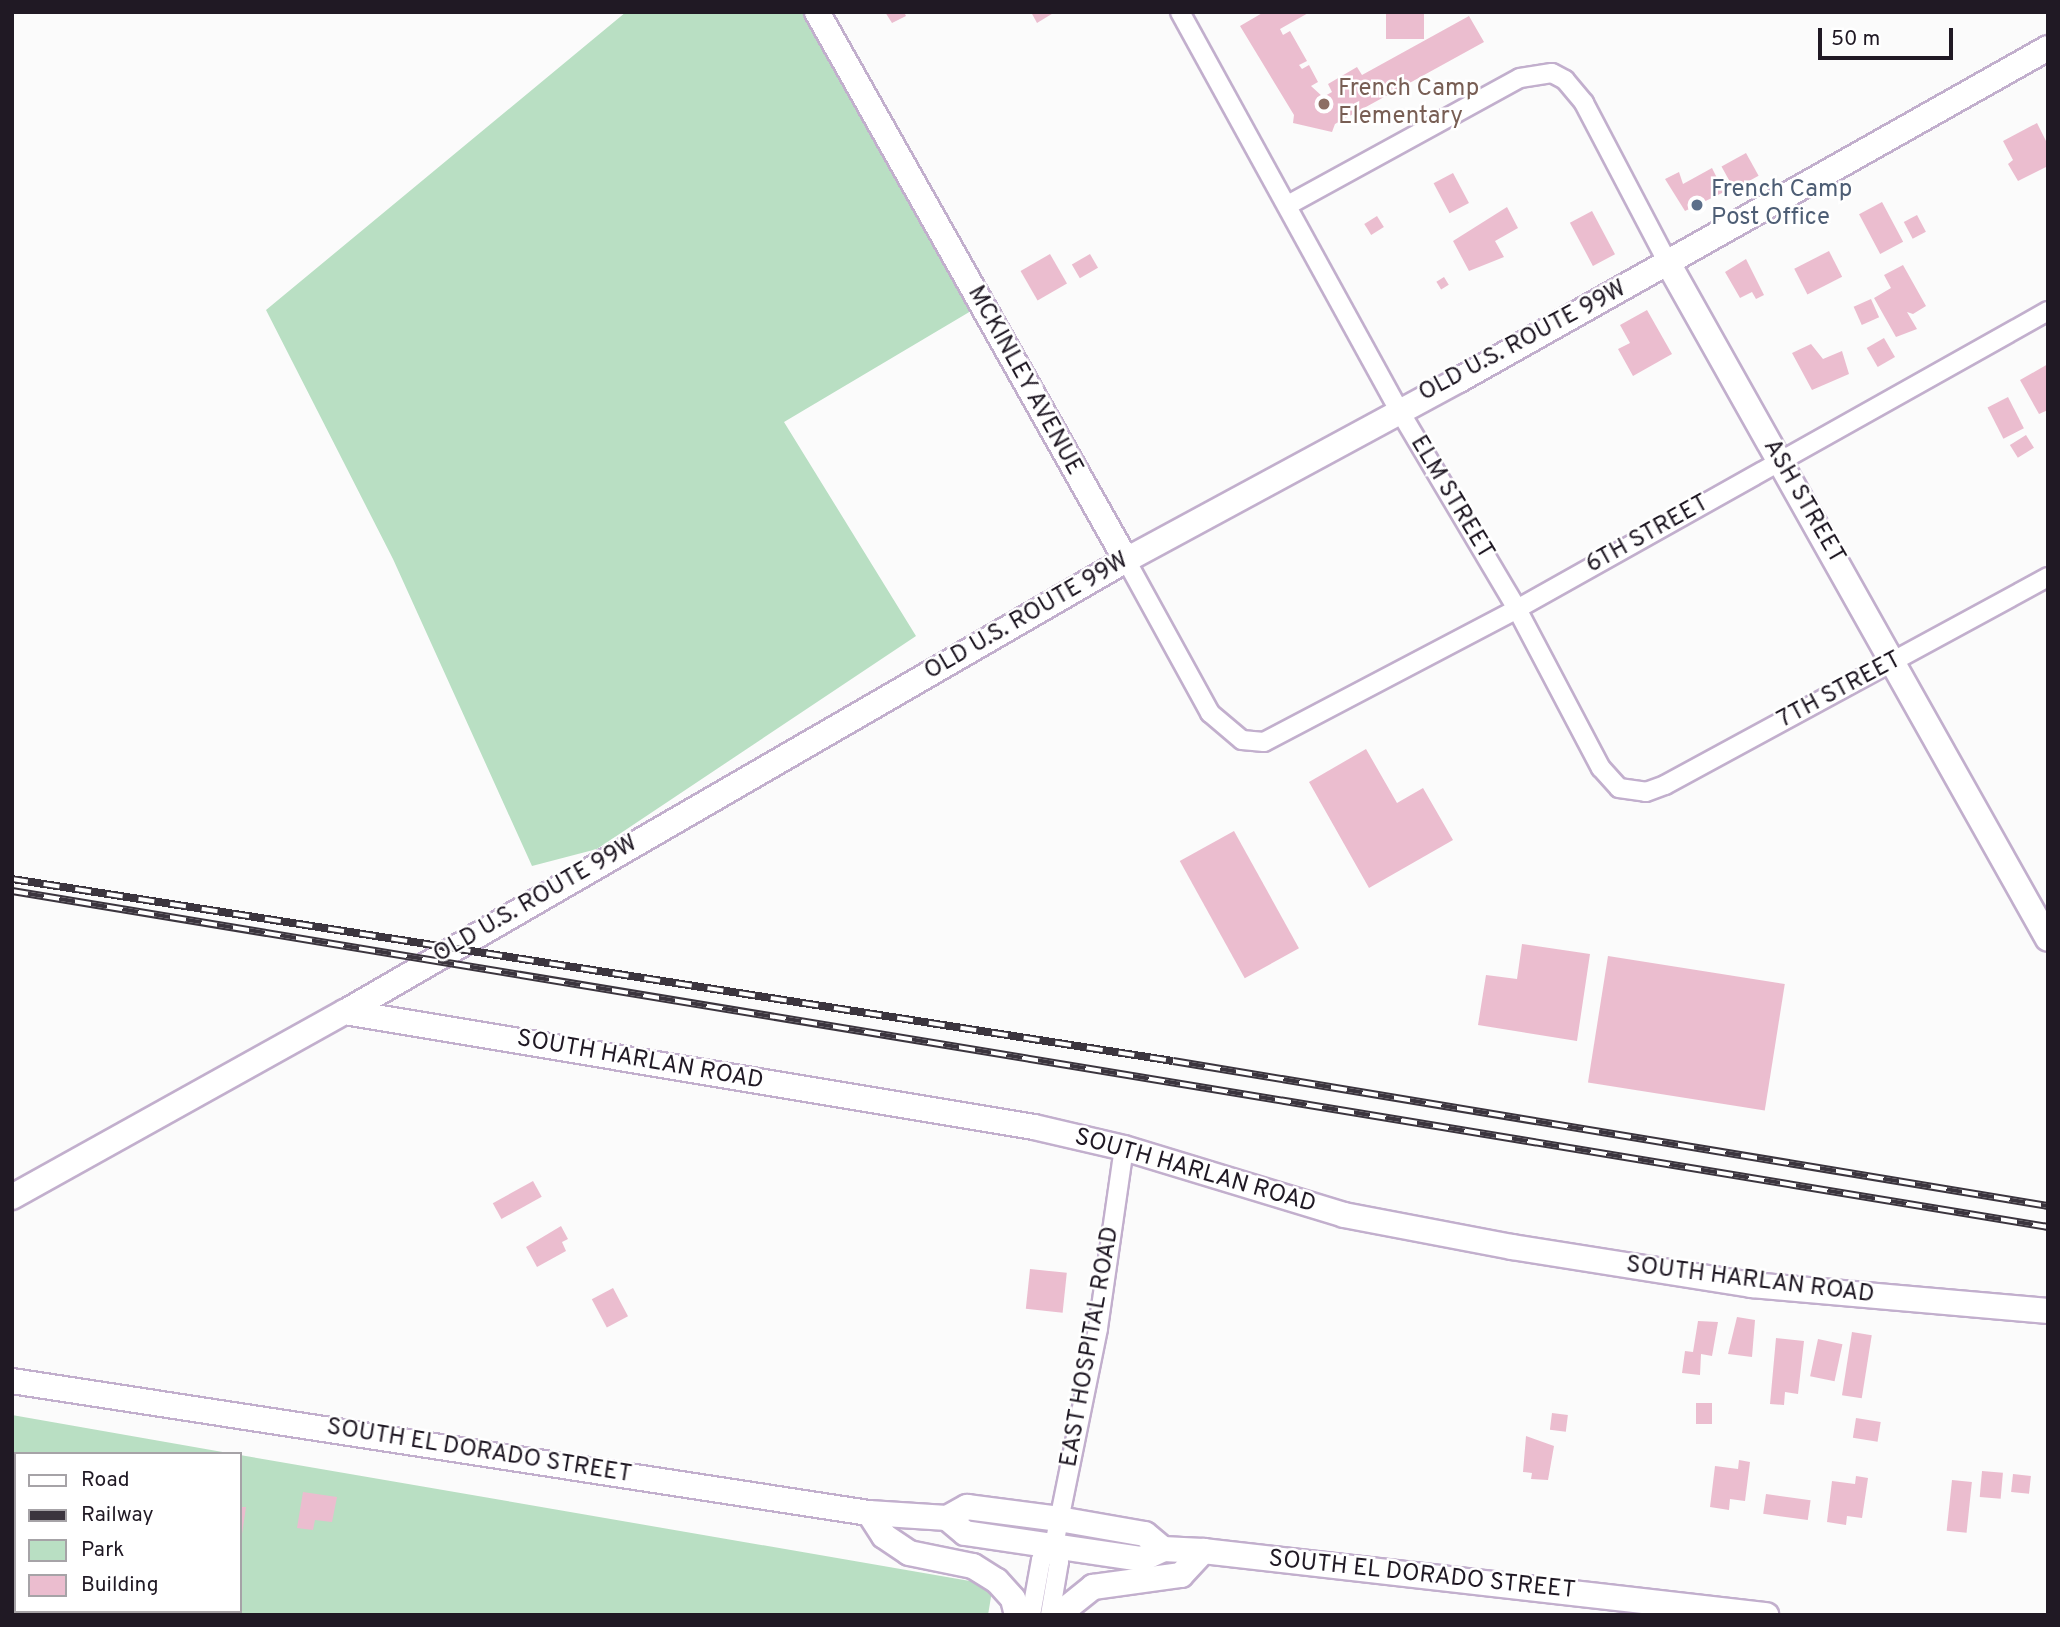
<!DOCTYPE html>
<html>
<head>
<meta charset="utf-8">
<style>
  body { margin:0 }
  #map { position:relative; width:2060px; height:1627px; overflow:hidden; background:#fbfbfb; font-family:Overpass,sans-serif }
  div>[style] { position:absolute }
  .green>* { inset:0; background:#b9dfc3 }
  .building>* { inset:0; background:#ebbdcf; transform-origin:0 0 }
  .roads { filter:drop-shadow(2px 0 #c2afcd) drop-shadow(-2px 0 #c2afcd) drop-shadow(0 2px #c2afcd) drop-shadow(0 -2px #c2afcd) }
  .street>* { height:18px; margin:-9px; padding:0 9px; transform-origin:9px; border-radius:9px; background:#fff }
  .secondary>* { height:24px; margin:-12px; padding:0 12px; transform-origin:12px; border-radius:12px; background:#fff }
  .rail>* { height:8px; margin-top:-4px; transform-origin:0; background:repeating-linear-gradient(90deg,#fff 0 16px,#3b353e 0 32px); box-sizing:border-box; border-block:2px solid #3b353e }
  .dots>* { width:19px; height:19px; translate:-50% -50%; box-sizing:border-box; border:4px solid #fff; border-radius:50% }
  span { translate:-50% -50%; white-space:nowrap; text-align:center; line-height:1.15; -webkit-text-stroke:5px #fff; paint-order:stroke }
  .education-label { font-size:24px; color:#785e54 }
  .left { translate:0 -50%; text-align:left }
  .service-label { font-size:24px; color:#4e5e75 }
  .street-label { font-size:24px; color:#201924 }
  .frame { position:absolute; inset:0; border:14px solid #201924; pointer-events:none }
  .legend { position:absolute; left:14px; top:1452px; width:228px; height:161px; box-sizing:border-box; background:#fff; border:2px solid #a6a3a7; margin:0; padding:9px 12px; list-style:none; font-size:21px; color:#201924 }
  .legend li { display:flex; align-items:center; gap:14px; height:35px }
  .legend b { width:35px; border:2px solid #a6a3a7 }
  .scale { position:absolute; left:1818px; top:28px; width:135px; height:32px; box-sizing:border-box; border:4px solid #201924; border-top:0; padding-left:9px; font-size:21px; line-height:24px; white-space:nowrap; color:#201924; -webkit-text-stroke:5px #fff; paint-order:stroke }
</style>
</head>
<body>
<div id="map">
  <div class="green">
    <div style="clip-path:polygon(626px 12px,805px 12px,971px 311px,784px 422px,916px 636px,597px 849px,532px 866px,393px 559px,266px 310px)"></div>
    <div style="clip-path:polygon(12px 1415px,234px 1454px,16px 1454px,16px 1611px,240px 1611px,240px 1455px,993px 1585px,988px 1615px,12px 1615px)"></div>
  </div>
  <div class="building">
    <div style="clip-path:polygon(885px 12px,904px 12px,906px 16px,892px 23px)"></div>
    <div style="clip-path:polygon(1031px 12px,1055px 12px,1037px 23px)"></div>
    <div style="clip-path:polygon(1264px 12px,1310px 12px,1280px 29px,1283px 35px,1290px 31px,1307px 61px,1299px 65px,1302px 69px,1309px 65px,1318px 82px,1311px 86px,1323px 97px,1332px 92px,1328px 84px,1357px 67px,1362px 75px,1469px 16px,1484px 42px,1335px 124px,1332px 132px,1293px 123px,1294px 115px,1240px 26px)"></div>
    <div style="left:1386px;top:12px;width:38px;height:27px"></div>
    <div style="clip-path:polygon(2037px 123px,2048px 145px,2048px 166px,2018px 181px,2008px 164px,2013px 160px,2003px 141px)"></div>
    <div style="left:1746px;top:153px;width:26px;height:28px;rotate:61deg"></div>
    <div style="clip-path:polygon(1712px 168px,1724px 192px,1685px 211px,1665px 179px,1679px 172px,1683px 184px)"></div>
    <div style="left:1453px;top:173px;width:34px;height:22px;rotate:62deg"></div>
    <div style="left:1882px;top:202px;width:45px;height:26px;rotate:62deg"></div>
    <div style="clip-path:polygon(1507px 207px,1518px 228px,1495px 241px,1504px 257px,1469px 271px,1453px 241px)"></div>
    <div style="left:1592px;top:211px;width:49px;height:25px;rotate:62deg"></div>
    <div style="left:1917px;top:215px;width:19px;height:15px;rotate:62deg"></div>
    <div style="left:1377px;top:216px;width:13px;height:15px;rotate:58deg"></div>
    <div style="left:1829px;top:251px;width:29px;height:39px;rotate:63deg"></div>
    <div style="left:1050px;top:254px;width:34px;height:34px;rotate:60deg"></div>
    <div style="left:1090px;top:254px;width:16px;height:21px;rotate:60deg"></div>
    <div style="clip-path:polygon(1746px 259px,1764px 295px,1756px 299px,1752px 292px,1740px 298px,1725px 272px)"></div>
    <div style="clip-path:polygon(1903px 265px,1926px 306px,1913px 314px,1907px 312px,1917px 329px,1896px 337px,1874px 298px,1891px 288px,1884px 275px)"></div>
    <div style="left:1444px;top:277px;width:9px;height:9px;rotate:58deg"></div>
    <div style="left:1871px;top:299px;width:20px;height:19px;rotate:66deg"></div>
    <div style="clip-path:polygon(1647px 310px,1672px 354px,1633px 376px,1618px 349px,1630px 343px,1620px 325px)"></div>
    <div style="left:1884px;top:338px;width:22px;height:20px;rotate:60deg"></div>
    <div style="clip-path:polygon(1811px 344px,1823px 359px,1842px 351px,1849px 374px,1812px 390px,1792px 353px)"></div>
    <div style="clip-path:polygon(2048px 364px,2048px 410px,2039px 414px,2020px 380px)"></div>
    <div style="left:2008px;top:397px;width:35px;height:23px;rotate:63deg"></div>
    <div style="left:2026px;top:435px;width:15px;height:19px;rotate:58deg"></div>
    <div style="clip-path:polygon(1366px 749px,1397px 803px,1423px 788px,1453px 840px,1369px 888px,1309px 782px)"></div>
    <div style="left:1234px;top:831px;width:134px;height:62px;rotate:61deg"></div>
    <div style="clip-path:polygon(1522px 944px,1590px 954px,1577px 1041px,1478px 1025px,1486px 975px,1517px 979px)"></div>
    <div style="left:1608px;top:956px;width:179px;height:128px;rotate:9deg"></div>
    <div style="left:533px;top:1181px;width:18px;height:46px;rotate:61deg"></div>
    <div style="clip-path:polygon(561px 1226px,568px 1239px,562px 1242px,566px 1251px,537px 1267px,526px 1247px)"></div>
    <div style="left:1030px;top:1269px;width:37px;height:40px;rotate:6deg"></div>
    <div style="left:613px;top:1288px;width:32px;height:24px;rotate:62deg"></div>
    <div style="clip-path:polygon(1737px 1317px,1755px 1320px,1752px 1357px,1728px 1354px)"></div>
    <div style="clip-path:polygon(1698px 1321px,1718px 1322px,1712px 1356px,1701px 1354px,1700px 1375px,1682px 1373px,1685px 1351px,1693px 1352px)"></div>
    <div style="left:1852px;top:1332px;width:20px;height:64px;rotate:9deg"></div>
    <div style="clip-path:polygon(1776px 1338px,1804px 1341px,1798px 1394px,1785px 1392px,1784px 1405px,1770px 1404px)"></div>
    <div style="left:1818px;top:1339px;width:25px;height:38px;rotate:12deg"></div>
    <div style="left:1696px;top:1403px;width:16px;height:21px"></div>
    <div style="left:1552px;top:1413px;width:16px;height:17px;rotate:7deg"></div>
    <div style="left:1856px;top:1418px;width:25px;height:20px;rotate:9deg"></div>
    <div style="clip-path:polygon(1526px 1436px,1554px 1446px,1548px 1480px,1531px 1479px,1532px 1473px,1523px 1472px)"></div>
    <div style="clip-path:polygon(1739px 1460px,1750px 1462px,1745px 1501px,1730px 1499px,1729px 1510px,1710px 1507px,1715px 1466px,1738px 1469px)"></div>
    <div style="left:1982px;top:1471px;width:21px;height:26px;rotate:5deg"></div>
    <div style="left:2013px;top:1474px;width:18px;height:18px;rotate:6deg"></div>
    <div style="clip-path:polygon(1856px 1476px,1868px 1478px,1862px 1518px,1847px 1516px,1846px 1525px,1827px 1522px,1832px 1481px,1855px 1484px)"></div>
    <div style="left:1952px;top:1480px;width:20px;height:51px;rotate:6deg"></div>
    <div style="clip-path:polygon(303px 1492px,337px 1497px,332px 1522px,315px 1520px,313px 1530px,297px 1528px)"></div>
    <div style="left:1766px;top:1494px;width:45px;height:20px;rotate:8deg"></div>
    <div style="clip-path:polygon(240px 1507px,246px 1507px,241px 1541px,240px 1541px)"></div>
  </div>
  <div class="roads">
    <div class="street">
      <div style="left:1180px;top:12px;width:454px;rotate:61.2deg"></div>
      <div style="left:1399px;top:410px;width:231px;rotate:59.3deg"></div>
      <div style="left:1517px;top:609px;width:180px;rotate:62.2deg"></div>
      <div style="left:1601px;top:768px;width:27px;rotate:48deg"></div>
      <div style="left:1619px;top:788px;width:27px;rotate:8deg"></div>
      <div style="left:1646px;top:792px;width:20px;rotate:-20deg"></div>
      <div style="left:1665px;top:785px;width:436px;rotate:-28.5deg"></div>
      <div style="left:1288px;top:205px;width:264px;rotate:-28.7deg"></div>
      <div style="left:1520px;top:78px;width:32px;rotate:-9deg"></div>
      <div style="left:1552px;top:73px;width:15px;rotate:28deg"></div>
      <div style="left:1565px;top:80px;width:30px;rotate:50deg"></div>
      <div style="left:1584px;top:103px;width:181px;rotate:62.3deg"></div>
      <div style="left:1126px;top:560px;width:175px;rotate:61.2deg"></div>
      <div style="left:1210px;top:713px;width:42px;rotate:40.2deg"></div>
      <div style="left:1242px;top:740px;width:22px;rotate:5deg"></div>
      <div style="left:1264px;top:742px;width:286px;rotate:-27.7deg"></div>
      <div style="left:1517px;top:609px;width:609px;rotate:-29.3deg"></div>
      <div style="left:1031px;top:1615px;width:56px;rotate:-79.7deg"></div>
      <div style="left:1041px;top:1560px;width:20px;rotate:-49deg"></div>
      <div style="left:1050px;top:1615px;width:54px;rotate:-80.4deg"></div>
      <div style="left:1059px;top:1562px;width:18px;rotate:-106deg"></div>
      <div style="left:1054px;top:1545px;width:221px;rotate:-78.5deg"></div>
      <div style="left:1098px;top:1328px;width:182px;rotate:-81.8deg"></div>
    </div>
    <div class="secondary">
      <div style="left:817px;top:12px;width:629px;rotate:60.58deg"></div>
      <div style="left:1668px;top:263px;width:775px;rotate:60.66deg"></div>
      <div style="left:345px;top:1012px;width:699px;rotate:9.48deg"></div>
      <div style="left:1034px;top:1127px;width:92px;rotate:13.1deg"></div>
      <div style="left:1124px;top:1148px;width:230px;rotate:16.9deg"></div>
      <div style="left:1344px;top:1215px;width:171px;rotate:10.8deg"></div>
      <div style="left:1512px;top:1247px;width:243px;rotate:9deg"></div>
      <div style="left:1752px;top:1285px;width:297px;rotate:5deg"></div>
      <div style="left:12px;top:1197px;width:381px;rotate:-29.1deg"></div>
      <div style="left:345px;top:1012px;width:902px;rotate:-30.06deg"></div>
      <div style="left:1126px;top:560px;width:379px;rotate:-28.4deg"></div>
      <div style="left:1459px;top:380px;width:676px;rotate:-29.41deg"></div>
      <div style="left:12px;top:1381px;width:867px;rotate:8.76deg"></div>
      <div style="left:869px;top:1513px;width:78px;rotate:3.7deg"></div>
      <div style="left:947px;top:1518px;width:23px;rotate:-29deg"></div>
      <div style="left:967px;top:1507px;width:93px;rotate:7.4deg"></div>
      <div style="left:1059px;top:1519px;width:87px;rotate:9.9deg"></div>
      <div style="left:1145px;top:1534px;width:23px;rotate:40deg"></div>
      <div style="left:869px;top:1513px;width:27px;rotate:57deg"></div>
      <div style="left:884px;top:1536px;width:30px;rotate:34deg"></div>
      <div style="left:909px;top:1553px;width:65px;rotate:11.5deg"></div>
      <div style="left:973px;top:1566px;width:28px;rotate:32deg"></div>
      <div style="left:997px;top:1581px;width:24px;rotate:48deg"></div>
      <div style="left:1013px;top:1599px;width:16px;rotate:76deg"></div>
      <div style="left:947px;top:1518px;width:23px;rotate:40deg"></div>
      <div style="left:965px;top:1533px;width:179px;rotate:8.4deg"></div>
      <div style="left:1142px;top:1559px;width:23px;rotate:-25deg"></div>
      <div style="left:1163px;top:1549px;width:40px;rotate:2.9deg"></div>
      <div style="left:1203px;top:1551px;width:567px;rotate:6.49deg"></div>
      <div style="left:1058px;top:1615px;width:45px;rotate:-38.7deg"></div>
      <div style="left:1093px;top:1587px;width:89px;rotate:-7.8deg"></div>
      <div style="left:1181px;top:1575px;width:33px;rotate:-47deg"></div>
    </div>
  </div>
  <div class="rail">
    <div style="left:12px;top:879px;width:1175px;rotate:8.91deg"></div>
    <div style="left:1173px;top:1061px;width:887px;rotate:9.41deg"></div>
    <div style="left:12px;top:891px;width:2064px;rotate:9.37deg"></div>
  </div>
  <div class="dots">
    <div style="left:1324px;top:104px;background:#8d6e63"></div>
    <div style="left:1697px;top:205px;background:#5c6f8a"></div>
  </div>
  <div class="education-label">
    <span class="left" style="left:1338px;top:104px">French Camp<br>Elementary</span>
  </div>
  <div class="service-label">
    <span class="left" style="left:1711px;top:205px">French Camp<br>Post Office</span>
  </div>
  <div class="street-label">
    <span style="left:1523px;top:342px;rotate:-28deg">OLD U.S. ROUTE 99W</span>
    <span style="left:1024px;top:381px;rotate:61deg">MCKINLEY AVENUE</span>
    <span style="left:1451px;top:498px;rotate:59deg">ELM STREET</span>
    <span style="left:1803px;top:502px;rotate:60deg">ASH STREET</span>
    <span style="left:1648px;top:535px;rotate:-29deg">6TH STREET</span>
    <span style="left:1027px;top:617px;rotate:-30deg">OLD U.S. ROUTE 99W</span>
    <span style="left:1840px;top:691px;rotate:-28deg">7TH STREET</span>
    <span style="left:536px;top:900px;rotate:-30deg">OLD U.S. ROUTE 99W</span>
    <span style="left:640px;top:1061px;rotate:10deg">SOUTH HARLAN ROAD</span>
    <span style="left:1195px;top:1172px;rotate:16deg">SOUTH HARLAN ROAD</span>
    <span style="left:1750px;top:1281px;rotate:7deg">SOUTH HARLAN ROAD</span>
    <span style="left:1091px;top:1347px;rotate:-80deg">EAST HOSPITAL ROAD</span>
    <span style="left:479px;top:1452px;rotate:9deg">SOUTH EL DORADO STREET</span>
    <span style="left:1422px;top:1576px;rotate:6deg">SOUTH EL DORADO STREET</span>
  </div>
  <div class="frame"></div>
  <ul class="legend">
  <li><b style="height:9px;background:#fff"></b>Road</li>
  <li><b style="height:9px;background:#3b353e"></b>Railway</li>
  <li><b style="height:19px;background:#b9dfc3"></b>Park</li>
  <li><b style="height:19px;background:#ebbdcf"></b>Building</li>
  </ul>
  <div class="scale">50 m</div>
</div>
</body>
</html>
